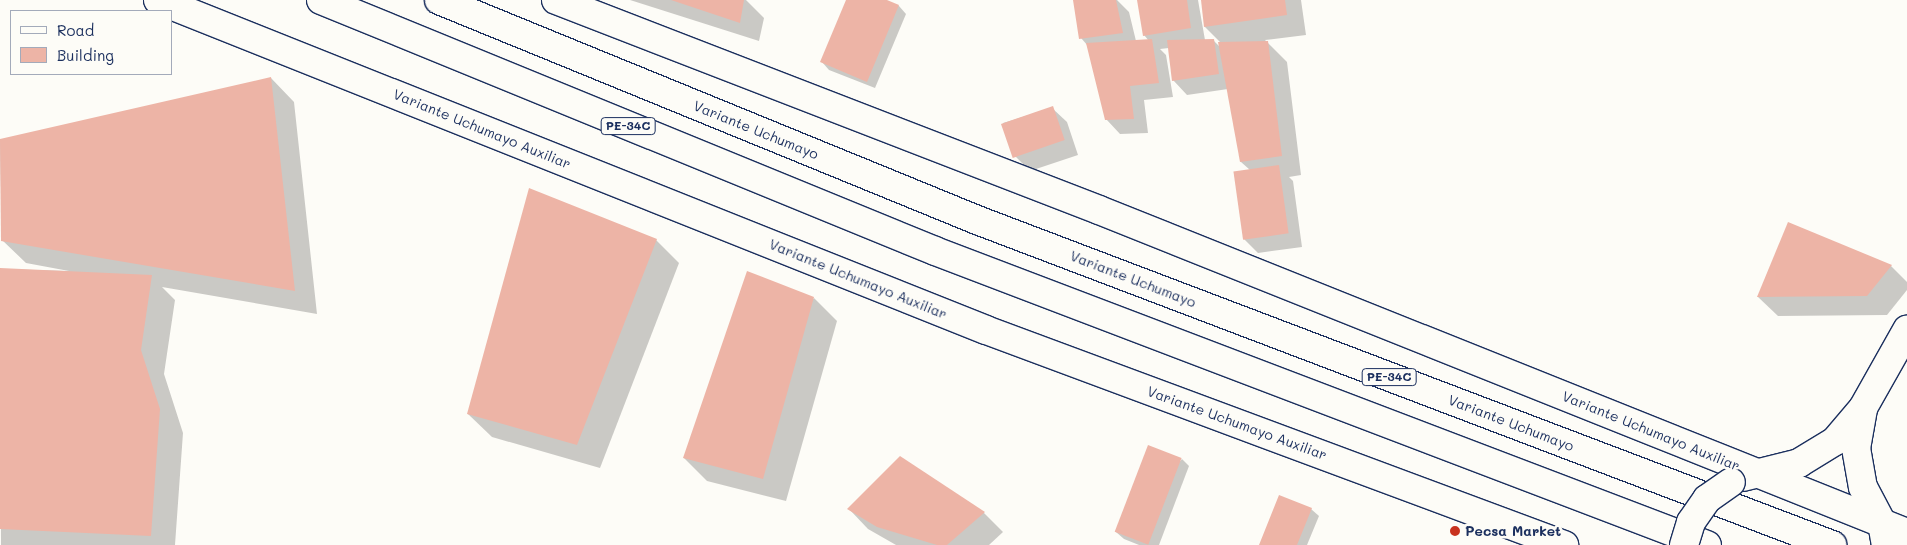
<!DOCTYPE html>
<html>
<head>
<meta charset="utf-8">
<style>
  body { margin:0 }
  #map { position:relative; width:1907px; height:545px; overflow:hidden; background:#fdfcf7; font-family:Mali,sans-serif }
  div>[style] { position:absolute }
  .shadow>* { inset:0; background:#0003 }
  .building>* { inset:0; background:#edb4a6; transform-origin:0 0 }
  .roads { filter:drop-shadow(1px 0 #1b2f5e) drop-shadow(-1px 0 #1b2f5e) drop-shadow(0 1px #1b2f5e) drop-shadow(0 -1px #1b2f5e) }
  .tertiary>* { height:28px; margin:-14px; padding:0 14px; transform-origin:14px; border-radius:14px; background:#fdfcf7 }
  .secondary>* { height:28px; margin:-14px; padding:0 14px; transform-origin:14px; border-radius:14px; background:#fdfcf7 }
  .motorway>* { height:28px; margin:-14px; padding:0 14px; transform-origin:14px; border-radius:14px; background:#fdfcf7 }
  .bridges { filter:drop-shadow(1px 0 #1b2f5e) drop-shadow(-1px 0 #1b2f5e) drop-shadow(0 1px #1b2f5e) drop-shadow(0 -1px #1b2f5e) }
  .tertiary-bridge>* { height:28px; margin:-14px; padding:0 14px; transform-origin:14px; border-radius:14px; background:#fdfcf7 }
  .dots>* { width:14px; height:14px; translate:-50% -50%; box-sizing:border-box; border:2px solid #fdfcf7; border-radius:50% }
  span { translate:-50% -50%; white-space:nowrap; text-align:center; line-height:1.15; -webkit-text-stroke:5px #fdfcf7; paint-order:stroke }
  .shield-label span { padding:1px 4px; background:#fdfcf7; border:1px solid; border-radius:4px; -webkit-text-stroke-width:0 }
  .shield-label { font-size:12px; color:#1b2f5e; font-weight:700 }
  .street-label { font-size:14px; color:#1b2f5e }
  .poi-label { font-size:14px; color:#1b2f5e; font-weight:700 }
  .left { translate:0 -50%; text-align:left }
  .legend { position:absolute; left:10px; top:10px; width:162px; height:65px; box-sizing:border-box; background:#fdfcf7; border:1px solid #a3aaba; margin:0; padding:6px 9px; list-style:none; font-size:15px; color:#1b2f5e }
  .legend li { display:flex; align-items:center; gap:10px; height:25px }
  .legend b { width:25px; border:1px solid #a3aaba }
</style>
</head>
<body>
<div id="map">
  <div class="shadow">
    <div style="clip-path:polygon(630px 0,746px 0,764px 18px,759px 41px)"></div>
    <div style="clip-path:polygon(847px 0,883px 0,899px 6px,906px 14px,875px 88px,829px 70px,822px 62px)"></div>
    <div style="clip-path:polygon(1074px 0,1117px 0,1129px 12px,1136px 41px,1149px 41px,1144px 35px,1138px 0,1198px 0,1205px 40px,1213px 40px,1220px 47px,1222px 44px,1205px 27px,1203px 0,1301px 0,1306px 35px,1265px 40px,1287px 62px,1301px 175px,1289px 177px,1293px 181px,1302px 247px,1258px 253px,1243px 238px,1250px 170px,1241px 162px,1228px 89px,1187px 95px,1173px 80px,1169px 48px,1160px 49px,1166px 55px,1173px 97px,1144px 100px,1148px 133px,1120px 134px,1106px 119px,1088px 46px,1081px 38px)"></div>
    <div style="clip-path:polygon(271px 78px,294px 102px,317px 314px,162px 287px,175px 300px,164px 374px,183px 433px,175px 545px,1px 545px,0 269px,69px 271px,26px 263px,2px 240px,0 141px)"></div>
    <div style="clip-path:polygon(1052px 108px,1067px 122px,1078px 155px,1030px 171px,1016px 157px,1003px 123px)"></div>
    <div style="clip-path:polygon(656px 240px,679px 263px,600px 468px,492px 437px,468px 414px)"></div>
    <div style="clip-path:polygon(1891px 266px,1907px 282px,1907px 290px,1887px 315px,1778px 316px,1758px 297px)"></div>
    <div style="clip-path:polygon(814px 298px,837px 321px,786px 501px,707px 481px,684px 458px)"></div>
    <div style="clip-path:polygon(1182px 459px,1189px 466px,1159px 545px,1139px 545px,1124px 539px,1116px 532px)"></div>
    <div style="clip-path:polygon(849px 509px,984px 513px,1003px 532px,989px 545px,896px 545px,868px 529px)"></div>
    <div style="clip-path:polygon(1311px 509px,1319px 516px,1307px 545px,1261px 545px)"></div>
  </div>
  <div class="building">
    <div style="clip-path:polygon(671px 0,744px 0,740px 23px)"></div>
    <div style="clip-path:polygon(846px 0,887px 0,899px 5px,867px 82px,820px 62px)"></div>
    <div style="clip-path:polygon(1073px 0,1116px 0,1123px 33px,1079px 39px)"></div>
    <div style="clip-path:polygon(1137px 0,1187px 0,1191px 28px,1143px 36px)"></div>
    <div style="clip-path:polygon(1201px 0,1285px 0,1287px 15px,1204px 27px)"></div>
    <div style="clip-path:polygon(1152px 39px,1159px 83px,1130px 86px,1134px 119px,1105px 120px,1086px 43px)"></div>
    <div style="clip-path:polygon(1214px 39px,1219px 74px,1172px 81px,1167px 40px)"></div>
    <div style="clip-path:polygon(1268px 41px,1282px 156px,1240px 162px,1218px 42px)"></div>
    <div style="clip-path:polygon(271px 77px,295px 291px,1px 241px,0 139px)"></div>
    <div style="left:1053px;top:106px;width:36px;height:55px;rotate:71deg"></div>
    <div style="left:1279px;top:165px;width:69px;height:46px;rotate:82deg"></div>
    <div style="clip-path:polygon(529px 188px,657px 239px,577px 445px,467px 414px)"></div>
    <div style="clip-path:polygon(1788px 222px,1892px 265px,1867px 296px,1757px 297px)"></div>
    <div style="clip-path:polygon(0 268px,152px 275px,141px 350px,160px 409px,151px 536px,0 529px)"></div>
    <div style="clip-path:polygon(747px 271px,814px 297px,763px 479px,683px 458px)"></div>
    <div style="left:1148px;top:445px;width:36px;height:93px;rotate:21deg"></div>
    <div style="clip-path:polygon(900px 456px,985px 512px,947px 545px,937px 545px,877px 527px,847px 509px)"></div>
    <div style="clip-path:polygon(1279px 495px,1312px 508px,1297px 545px,1259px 545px)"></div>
  </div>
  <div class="roads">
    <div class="tertiary">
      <div style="left:1863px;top:409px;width:40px;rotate:100deg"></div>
      <div style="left:1856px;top:448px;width:40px;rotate:80deg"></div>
      <div style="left:1863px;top:487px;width:41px;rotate:62.2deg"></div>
      <div style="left:1882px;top:523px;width:22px;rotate:80deg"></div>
      <div style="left:1743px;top:477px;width:58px;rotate:-14deg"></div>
      <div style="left:1799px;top:463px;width:42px;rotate:-31.4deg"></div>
      <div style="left:1835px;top:441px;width:43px;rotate:-49.7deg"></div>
    </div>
    <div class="secondary">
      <div style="left:158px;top:0;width:891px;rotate:21.73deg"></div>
      <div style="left:986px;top:330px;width:617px;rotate:20.4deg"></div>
      <div style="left:556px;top:0;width:582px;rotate:21.14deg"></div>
      <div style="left:1099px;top:210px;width:870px;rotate:21.79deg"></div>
      <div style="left:1863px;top:408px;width:90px;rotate:-60.6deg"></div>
    </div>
    <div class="motorway">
      <div style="left:321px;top:0;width:663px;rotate:22.23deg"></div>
      <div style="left:935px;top:251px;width:826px;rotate:20.85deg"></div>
      <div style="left:439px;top:0;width:581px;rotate:22.24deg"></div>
      <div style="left:977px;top:220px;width:915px;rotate:20.81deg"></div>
    </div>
  </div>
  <div class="bridges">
    <div class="tertiary-bridge">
      <div style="left:1684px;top:545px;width:24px;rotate:-73deg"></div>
      <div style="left:1691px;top:522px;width:28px;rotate:-55deg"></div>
      <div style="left:1707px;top:499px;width:29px;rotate:-35deg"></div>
    </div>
  </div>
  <div class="dots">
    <div style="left:1455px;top:531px;background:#c8321e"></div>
  </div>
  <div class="shield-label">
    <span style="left:628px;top:126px">PE-34C</span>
    <span style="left:1389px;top:377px">PE-34C</span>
  </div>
  <div class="street-label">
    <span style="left:482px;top:129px;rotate:22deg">Variante Uchumayo Auxiliar</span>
    <span style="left:756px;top:130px;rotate:22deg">Variante Uchumayo</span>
    <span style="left:858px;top:279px;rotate:22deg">Variante Uchumayo Auxiliar</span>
    <span style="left:1133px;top:279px;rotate:21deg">Variante Uchumayo</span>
    <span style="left:1237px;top:423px;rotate:20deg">Variante Uchumayo Auxiliar</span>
    <span style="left:1511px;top:423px;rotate:21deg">Variante Uchumayo</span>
    <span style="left:1651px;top:431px;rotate:22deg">Variante Uchumayo Auxiliar</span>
  </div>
  <div class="poi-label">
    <span class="left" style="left:1465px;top:531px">Pecsa Market</span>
  </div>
  <ul class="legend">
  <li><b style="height:6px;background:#fdfcf7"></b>Road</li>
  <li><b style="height:14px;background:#edb4a6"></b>Building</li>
  </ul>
</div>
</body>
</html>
